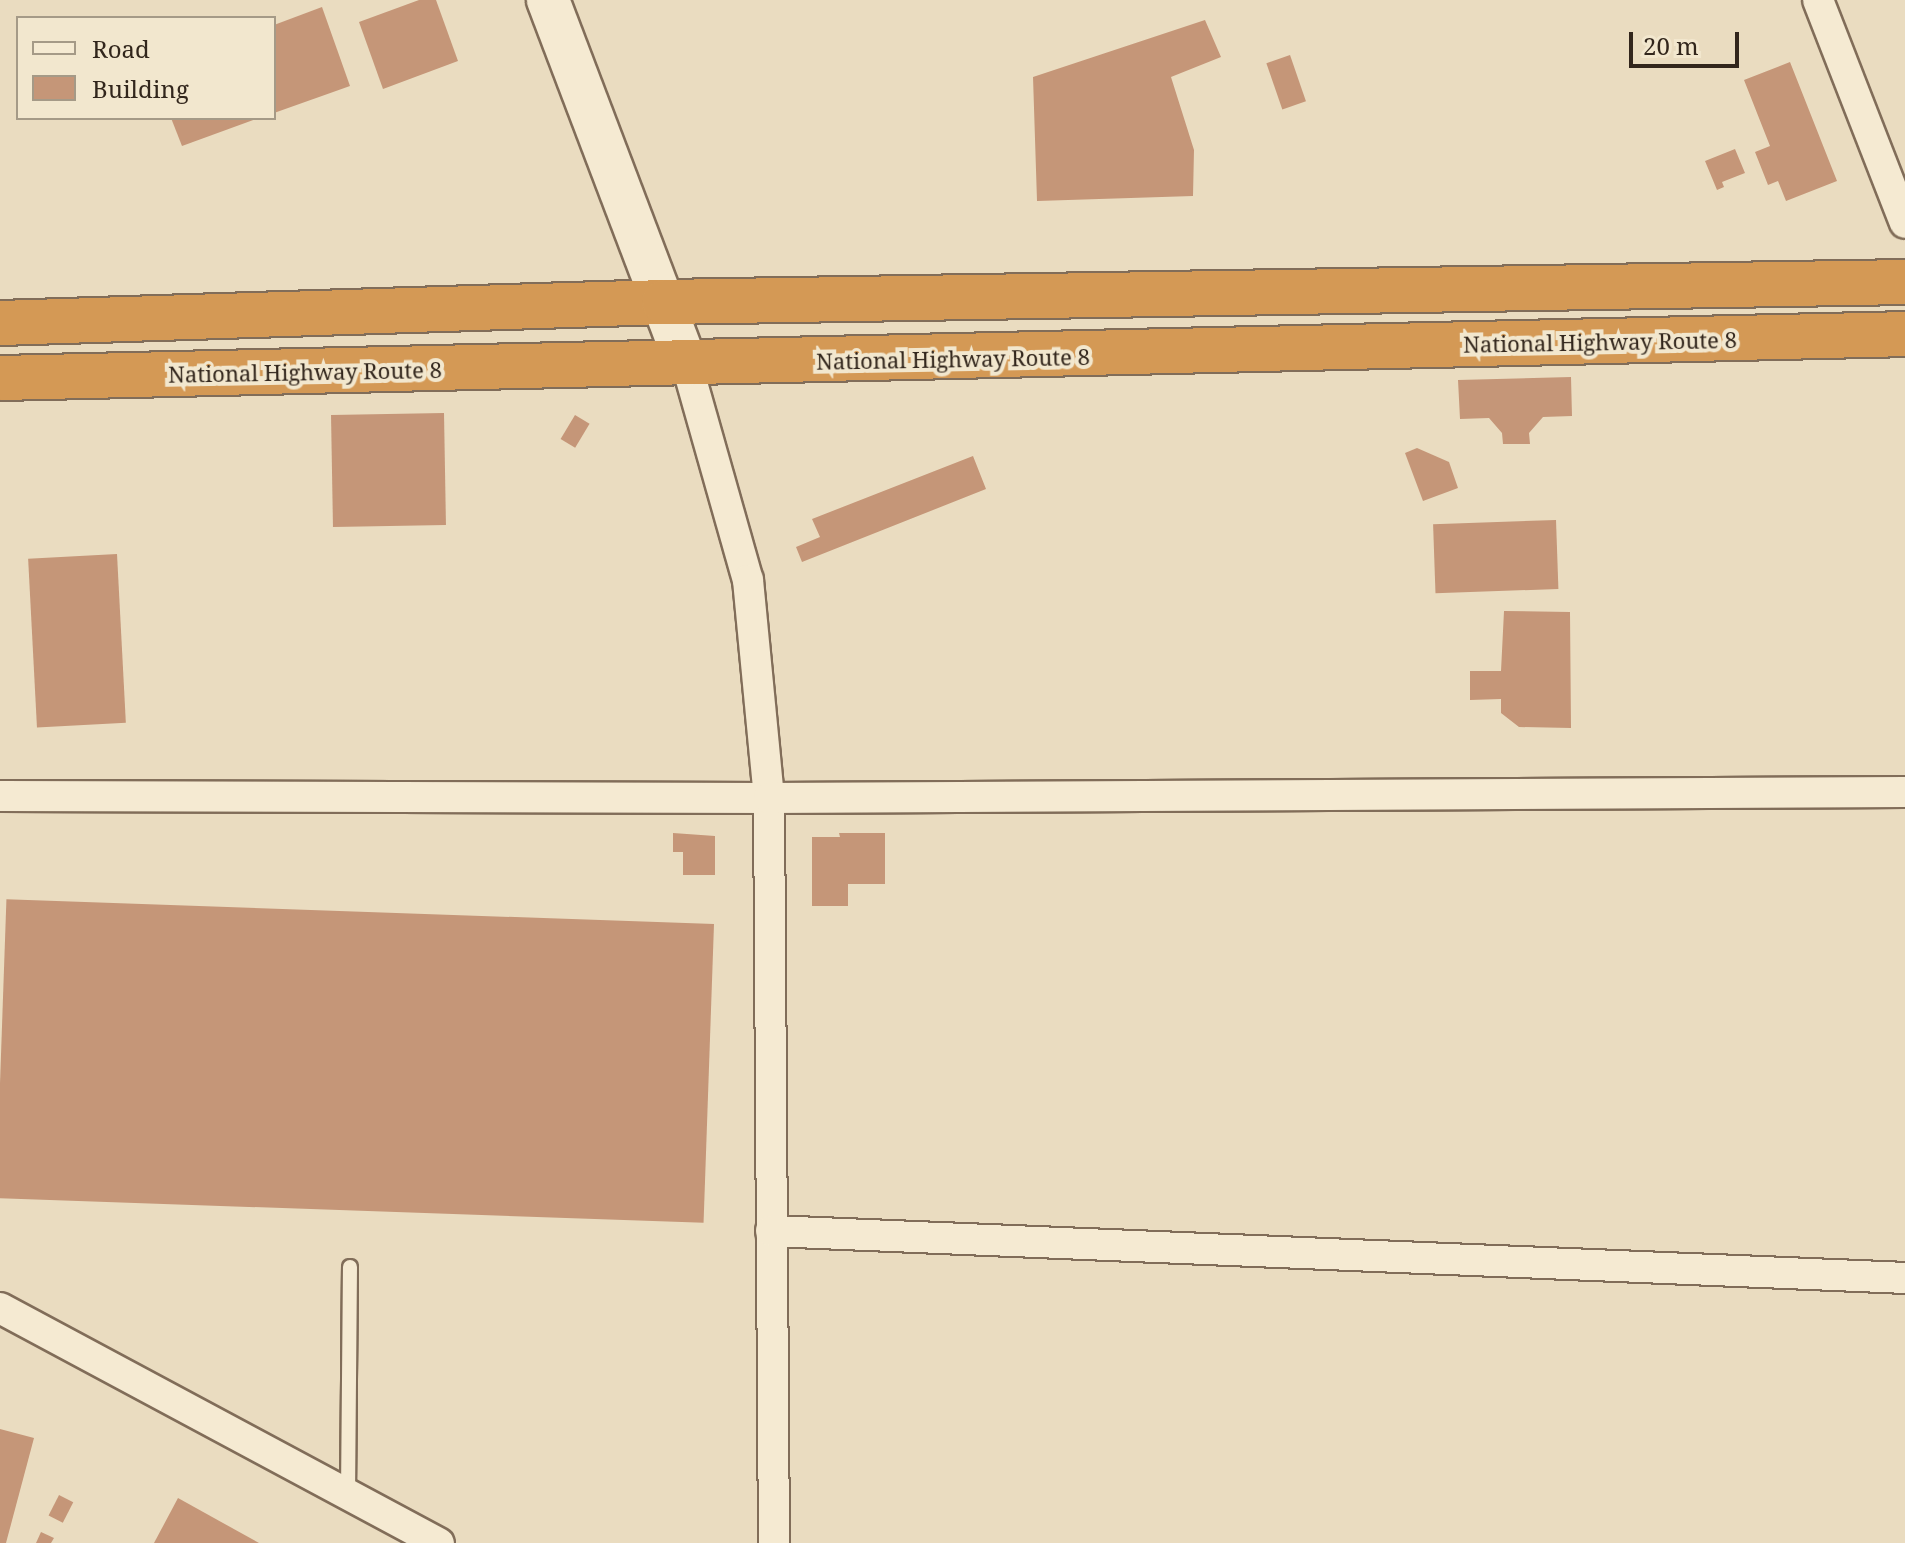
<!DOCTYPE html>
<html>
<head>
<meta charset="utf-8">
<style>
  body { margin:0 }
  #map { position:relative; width:1905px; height:1543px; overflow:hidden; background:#eadcc0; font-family:"Noto Serif",serif }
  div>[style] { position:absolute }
  .building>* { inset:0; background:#c59678; transform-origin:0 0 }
  .roads { filter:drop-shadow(2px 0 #816d59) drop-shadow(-2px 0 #816d59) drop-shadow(0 2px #816d59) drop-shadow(0 -2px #816d59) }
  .lane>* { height:14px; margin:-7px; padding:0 7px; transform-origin:7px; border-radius:7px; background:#f5ead2 }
  .street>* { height:30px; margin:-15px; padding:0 15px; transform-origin:15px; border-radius:15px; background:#f5ead2 }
  .secondary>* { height:42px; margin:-21px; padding:0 21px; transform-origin:21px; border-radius:21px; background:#f5ead2 }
  .highway>* { height:44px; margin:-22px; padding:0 22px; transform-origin:22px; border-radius:22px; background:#d49955 }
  span { translate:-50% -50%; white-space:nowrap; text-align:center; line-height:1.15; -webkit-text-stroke:8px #f2e7ce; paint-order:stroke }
  .street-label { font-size:22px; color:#32261c }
  .legend { position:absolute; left:16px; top:16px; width:260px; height:104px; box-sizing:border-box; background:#f2e7ce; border:2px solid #a59a87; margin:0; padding:10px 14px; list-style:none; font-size:24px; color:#32261c }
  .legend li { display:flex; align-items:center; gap:16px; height:40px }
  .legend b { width:40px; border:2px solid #a59a87 }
  .scale { position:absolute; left:1629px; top:32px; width:110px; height:36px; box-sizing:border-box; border:4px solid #32261c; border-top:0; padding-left:10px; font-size:24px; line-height:28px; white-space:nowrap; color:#32261c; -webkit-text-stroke:6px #f2e7ce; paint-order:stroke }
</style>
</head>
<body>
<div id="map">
  <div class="building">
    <div style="clip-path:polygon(419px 0,436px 0,458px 61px,383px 89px,359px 22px)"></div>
    <div style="clip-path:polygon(322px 7px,350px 86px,274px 113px,274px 25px)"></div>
    <div style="clip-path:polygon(1205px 20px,1221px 57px,1171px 77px,1194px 150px,1193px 196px,1037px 201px,1033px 77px)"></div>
    <div style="left:1290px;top:55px;width:49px;height:25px;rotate:71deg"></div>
    <div style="clip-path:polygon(1790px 62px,1837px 181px,1786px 201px,1778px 181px,1768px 185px,1755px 152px,1770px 146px,1744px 80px)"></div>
    <div style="clip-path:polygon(171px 118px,259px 118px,182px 146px)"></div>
    <div style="clip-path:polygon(1735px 149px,1745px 173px,1722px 182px,1724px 187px,1717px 190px,1705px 161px)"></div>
    <div style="clip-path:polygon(1571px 377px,1572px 416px,1543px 417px,1529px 433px,1530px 444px,1503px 444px,1502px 433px,1489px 418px,1460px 419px,1458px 380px)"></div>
    <div style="left:444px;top:413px;width:112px;height:113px;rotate:89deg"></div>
    <div style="left:575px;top:415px;width:17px;height:28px;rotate:31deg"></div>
    <div style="clip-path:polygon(1417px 448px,1449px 462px,1458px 488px,1423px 501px,1405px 453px)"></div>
    <div style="clip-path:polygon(973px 456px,986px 489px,802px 562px,796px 547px,820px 537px,812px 519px)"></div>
    <div style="left:1556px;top:520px;width:69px;height:123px;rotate:88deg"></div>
    <div style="left:117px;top:554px;width:169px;height:89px;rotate:87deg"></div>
    <div style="clip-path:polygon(1504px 611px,1570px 612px,1571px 728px,1519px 727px,1501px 713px,1501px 699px,1470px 700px,1470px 671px,1501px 671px)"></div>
    <div style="clip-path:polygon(673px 833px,715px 836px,715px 875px,683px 875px,683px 852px,673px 852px)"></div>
    <div style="clip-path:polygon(839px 833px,885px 833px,885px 884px,848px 884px,848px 906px,812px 906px,812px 837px,840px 837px)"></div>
    <div style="left:714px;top:924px;width:299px;height:708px;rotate:92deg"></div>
    <div style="clip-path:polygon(0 1429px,34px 1438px,6px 1543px,0 1543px)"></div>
    <div style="left:59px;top:1495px;width:16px;height:23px;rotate:27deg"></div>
    <div style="clip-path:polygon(178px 1498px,259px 1543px,154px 1543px)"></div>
    <div style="clip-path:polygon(41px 1532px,54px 1538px,51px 1543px,36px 1543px)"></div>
  </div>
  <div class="roads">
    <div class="lane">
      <div style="left:348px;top:1494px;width:227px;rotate:-89.5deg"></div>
    </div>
    <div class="street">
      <div style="left:1818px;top:0;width:239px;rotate:68.7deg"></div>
      <div style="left:687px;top:365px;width:223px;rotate:74.2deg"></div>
      <div style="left:748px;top:580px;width:219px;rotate:84.5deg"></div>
      <div style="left:769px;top:798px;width:745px;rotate:89.62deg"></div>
      <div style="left:0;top:796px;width:769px;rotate:0.15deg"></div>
      <div style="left:769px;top:798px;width:1136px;rotate:-0.3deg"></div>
      <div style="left:771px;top:1231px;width:1135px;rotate:2.37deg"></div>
      <div style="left:0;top:1308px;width:498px;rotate:28.2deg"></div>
    </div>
    <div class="secondary">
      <div style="left:548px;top:0;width:391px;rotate:69.2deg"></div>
    </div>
    <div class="highway">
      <div style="left:0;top:323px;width:664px;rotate:-1.81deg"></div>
      <div style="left:664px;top:302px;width:1241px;rotate:-0.92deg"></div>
      <div style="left:0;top:378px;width:1906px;rotate:-1.32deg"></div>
    </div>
  </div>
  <div class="street-label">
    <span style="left:1600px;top:342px;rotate:-1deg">National Highway Route 8</span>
    <span style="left:953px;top:359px;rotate:-1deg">National Highway Route 8</span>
    <span style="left:305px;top:372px;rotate:-1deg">National Highway Route 8</span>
  </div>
  <ul class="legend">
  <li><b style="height:10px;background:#f5ead2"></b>Road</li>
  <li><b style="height:22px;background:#c59678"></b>Building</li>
  </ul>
  <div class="scale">20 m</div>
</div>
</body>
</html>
